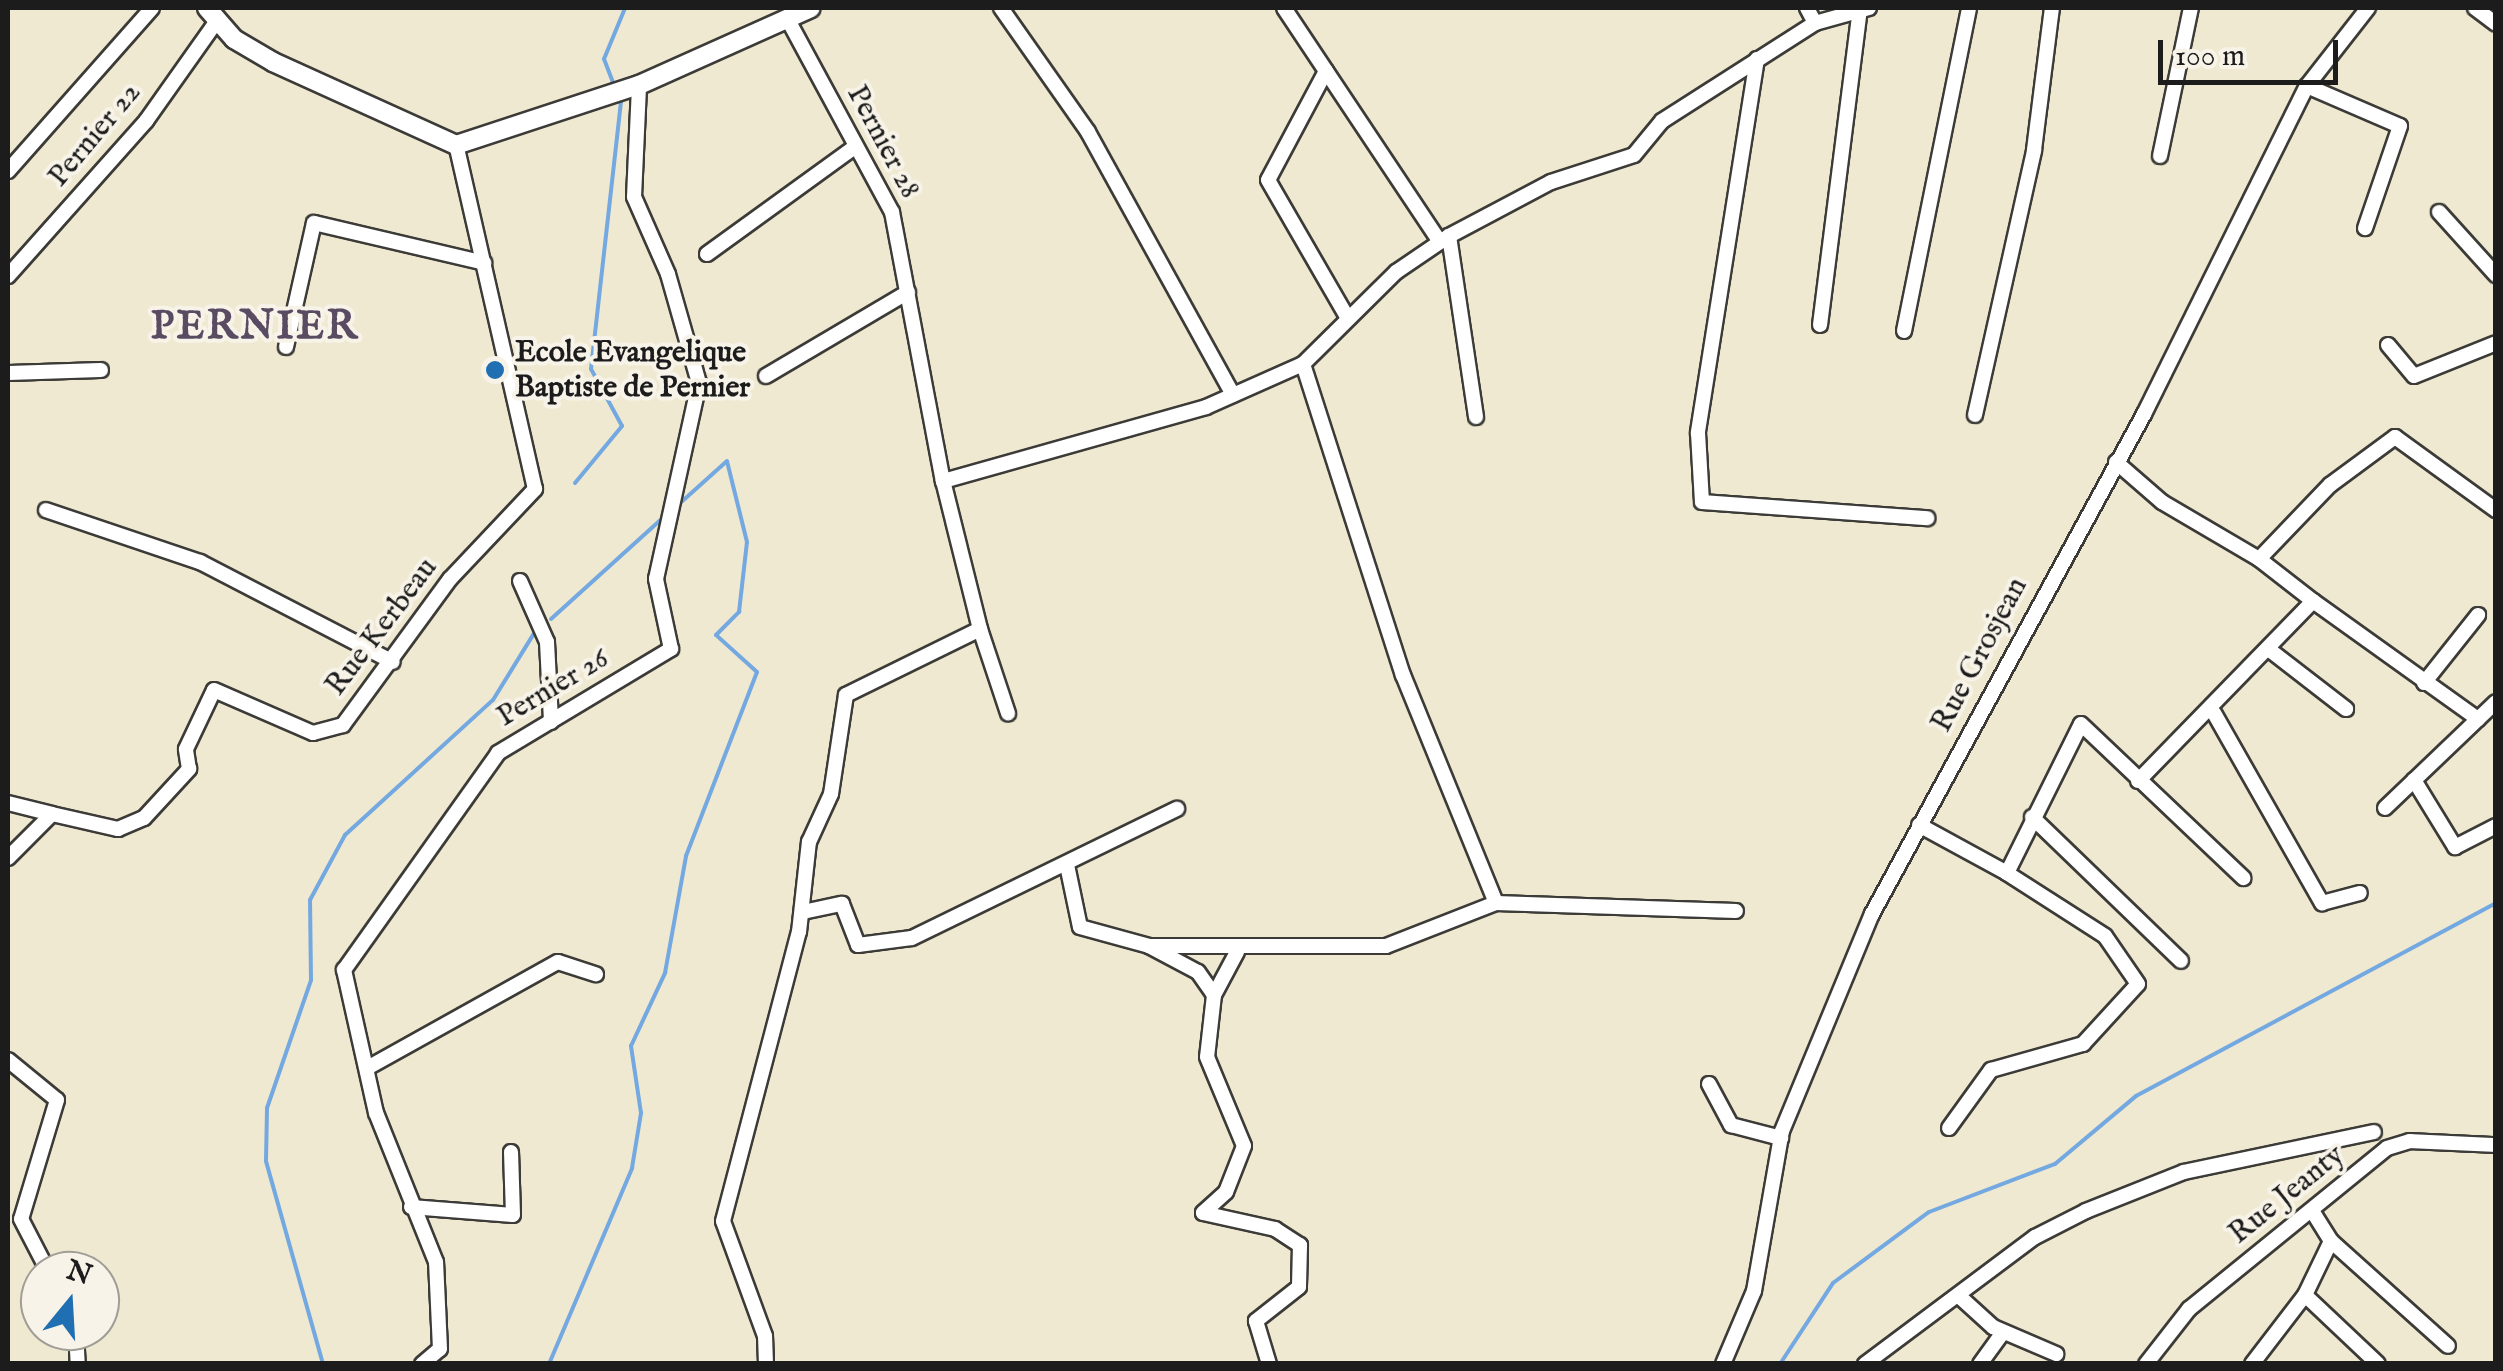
<!DOCTYPE html>
<html>
<head>
<meta charset="utf-8">
<style>
  body { margin:0 }
  #map { position:relative; width:2503px; height:1371px; overflow:hidden; background:#efe9d1; font-family:"IM FELL English",serif }
  div>[style] { position:absolute }
  .stream>* { height:4px; margin:-2px; padding:0 2px; transform-origin:2px; border-radius:2px; background:#73a8e1 }
  .roads { filter:drop-shadow(2px 0 #3c3b37) drop-shadow(-2px 0 #3c3b37) drop-shadow(0 2px #3c3b37) drop-shadow(0 -2px #3c3b37) }
  .minor>* { height:14px; margin:-7px; padding:0 7px; transform-origin:7px; border-radius:7px; background:#fff }
  .tertiary>* { height:18px; margin:-9px; padding:0 9px; transform-origin:9px; border-radius:9px; background:#fff }
  .dots>* { width:28px; height:28px; translate:-50% -50%; box-sizing:border-box; border:5px solid #f7f3e8; border-radius:50% }
  span { translate:-50% -50%; white-space:nowrap; text-align:center; line-height:1.15; -webkit-text-stroke:8px #f7f3e8; paint-order:stroke }
  .street-label { font-size:30px; color:#1c1c1c }
  .poi-label { font-size:30px; color:#1c1c1c; font-weight:700 }
  .left { translate:0 -50%; text-align:left }
  .district-label { font-size:40px; color:#594b62; font-weight:700; letter-spacing:2.5px }
  .frame { position:absolute; inset:0; border:10px solid #1c1c1c; pointer-events:none }
  .north { position:absolute; left:20px; top:1251px; width:100px; height:100px; box-sizing:border-box; background:#f7f3e8; border:2px solid #9f9d96; border-radius:50%; rotate:18deg; font-size:28px; font-weight:700; line-height:40px; text-align:center; color:#1c1c1c }
  .north::after { content:''; display:block; margin:auto; width:35px; height:45px; background:#1f6fb2; clip-path:polygon(50% 0,100% 100%,50% 72%,0 100%) }
  .scale { position:absolute; left:2158px; top:40px; width:180px; height:45px; box-sizing:border-box; border:5px solid #1c1c1c; border-top:0; padding-left:12px; font-size:30px; line-height:35px; white-space:nowrap; color:#1c1c1c; -webkit-text-stroke:8px #f7f3e8; paint-order:stroke }
</style>
</head>
<body>
<div id="map">
  <div class="stream">
    <div style="left:614px;top:85px;width:28px;rotate:-111deg"></div>
    <div style="left:604px;top:59px;width:55px;rotate:-67.6deg"></div>
    <div style="left:575px;top:483px;width:74px;rotate:-50.5deg"></div>
    <div style="left:622px;top:426px;width:65px;rotate:-118.5deg"></div>
    <div style="left:591px;top:369px;width:270px;rotate:-83.6deg"></div>
    <div style="left:551px;top:619px;width:152px;rotate:-42.1deg"></div>
    <div style="left:323px;top:1364px;width:211px;rotate:-105.7deg"></div>
    <div style="left:266px;top:1161px;width:53px;rotate:-88.9deg"></div>
    <div style="left:267px;top:1108px;width:135px;rotate:-71deg"></div>
    <div style="left:311px;top:980px;width:80px;rotate:-90.7deg"></div>
    <div style="left:310px;top:900px;width:74px;rotate:-61.7deg"></div>
    <div style="left:345px;top:835px;width:200px;rotate:-42.4deg"></div>
    <div style="left:493px;top:700px;width:82px;rotate:-58.4deg"></div>
    <div style="left:549px;top:1364px;width:213px;rotate:-67deg"></div>
    <div style="left:632px;top:1168px;width:56px;rotate:-80.7deg"></div>
    <div style="left:641px;top:1113px;width:68px;rotate:-98.5deg"></div>
    <div style="left:631px;top:1046px;width:81px;rotate:-65deg"></div>
    <div style="left:665px;top:973px;width:119px;rotate:-79.8deg"></div>
    <div style="left:686px;top:856px;width:197px;rotate:-68.9deg"></div>
    <div style="left:757px;top:672px;width:55px;rotate:-137.9deg"></div>
    <div style="left:716px;top:635px;width:33px;rotate:-45deg"></div>
    <div style="left:739px;top:612px;width:70px;rotate:-83.5deg"></div>
    <div style="left:747px;top:542px;width:83px;rotate:-103.9deg"></div>
    <div style="left:727px;top:461px;width:64px;rotate:138.1deg"></div>
    <div style="left:1780px;top:1364px;width:97px;rotate:-56.8deg"></div>
    <div style="left:1833px;top:1283px;width:119px;rotate:-36.5deg"></div>
    <div style="left:1929px;top:1212px;width:135px;rotate:-20.9deg"></div>
    <div style="left:2055px;top:1164px;width:106px;rotate:-40deg"></div>
    <div style="left:2136px;top:1096px;width:408px;rotate:-28.2deg"></div>
  </div>
  <div class="roads">
    <div class="minor">
      <div style="left:1001px;top:8px;width:151px;rotate:54.9deg"></div>
      <div style="left:1088px;top:132px;width:300px;rotate:61.1deg"></div>
      <div style="left:1284px;top:8px;width:281px;rotate:56.3deg"></div>
      <div style="left:1807px;top:8px;width:17px;rotate:62deg"></div>
      <div style="left:1815px;top:23px;width:56px;rotate:-15.5deg"></div>
      <div style="left:2475px;top:8px;width:26px;rotate:37deg"></div>
      <div style="left:787px;top:18px;width:221px;rotate:61.6deg"></div>
      <div style="left:892px;top:212px;width:274px;rotate:79.3deg"></div>
      <div style="left:1757px;top:59px;width:379px;rotate:99deg"></div>
      <div style="left:1698px;top:433px;width:69px;rotate:86.7deg"></div>
      <div style="left:1702px;top:502px;width:226px;rotate:4.1deg"></div>
      <div style="left:1326px;top:71px;width:123px;rotate:118deg"></div>
      <div style="left:1268px;top:180px;width:158px;rotate:60deg"></div>
      <div style="left:2307px;top:86px;width:101px;rotate:23.3deg"></div>
      <div style="left:2400px;top:126px;width:108px;rotate:108.9deg"></div>
      <div style="left:2160px;top:156px;width:151px;rotate:-78.2deg"></div>
      <div style="left:8px;top:171px;width:217px;rotate:-48.5deg"></div>
      <div style="left:2439px;top:212px;width:85px;rotate:47.9deg"></div>
      <div style="left:1449px;top:236px;width:183px;rotate:81.5deg"></div>
      <div style="left:707px;top:254px;width:183px;rotate:-35.9deg"></div>
      <div style="left:8px;top:276px;width:208px;rotate:-48.3deg"></div>
      <div style="left:146px;top:121px;width:121px;rotate:-54.7deg"></div>
      <div style="left:1820px;top:325px;width:318px;rotate:-82.8deg"></div>
      <div style="left:1904px;top:331px;width:329px;rotate:-78.6deg"></div>
      <div style="left:2388px;top:345px;width:40px;rotate:50deg"></div>
      <div style="left:2414px;top:376px;width:88px;rotate:-21.9deg"></div>
      <div style="left:286px;top:347px;width:127px;rotate:-77.3deg"></div>
      <div style="left:314px;top:223px;width:175px;rotate:13.2deg"></div>
      <div style="left:1303px;top:364px;width:327px;rotate:72.2deg"></div>
      <div style="left:1403px;top:675px;width:246px;rotate:67.8deg"></div>
      <div style="left:8px;top:373px;width:93px;rotate:-1.8deg"></div>
      <div style="left:766px;top:376px;width:165px;rotate:-30.6deg"></div>
      <div style="left:1975px;top:415px;width:271px;rotate:-77.4deg"></div>
      <div style="left:2034px;top:150px;width:143px;rotate:-82.8deg"></div>
      <div style="left:2116px;top:462px;width:61px;rotate:41deg"></div>
      <div style="left:2162px;top:502px;width:113px;rotate:30.4deg"></div>
      <div style="left:2259px;top:559px;width:103px;rotate:-46.2deg"></div>
      <div style="left:2330px;top:485px;width:81px;rotate:-36.4deg"></div>
      <div style="left:2395px;top:437px;width:125px;rotate:35.9deg"></div>
      <div style="left:46px;top:510px;width:163px;rotate:18.7deg"></div>
      <div style="left:200px;top:562px;width:217px;rotate:27.4deg"></div>
      <div style="left:520px;top:581px;width:67px;rotate:66.1deg"></div>
      <div style="left:547px;top:642px;width:80px;rotate:87.1deg"></div>
      <div style="left:2313px;top:601px;width:203px;rotate:35.6deg"></div>
      <div style="left:980px;top:629px;width:89px;rotate:71.6deg"></div>
      <div style="left:2271px;top:651px;width:95px;rotate:37.7deg"></div>
      <div style="left:2424px;top:683px;width:87px;rotate:-51.5deg"></div>
      <div style="left:2214px;top:713px;width:219px;rotate:60.4deg"></div>
      <div style="left:2322px;top:903px;width:39px;rotate:-15deg"></div>
      <div style="left:2414px;top:780px;width:79px;rotate:58.5deg"></div>
      <div style="left:2455px;top:847px;width:46px;rotate:-27.1deg"></div>
      <div style="left:2138px;top:781px;width:251px;rotate:-45.8deg"></div>
      <div style="left:2313px;top:601px;width:68px;rotate:-142.1deg"></div>
      <div style="left:8px;top:803px;width:45px;rotate:14deg"></div>
      <div style="left:2385px;top:808px;width:153px;rotate:-43.7deg"></div>
      <div style="left:2032px;top:817px;width:207px;rotate:44deg"></div>
      <div style="left:1919px;top:825px;width:100px;rotate:28.6deg"></div>
      <div style="left:2007px;top:873px;width:166px;rotate:-63.6deg"></div>
      <div style="left:2081px;top:724px;width:224px;rotate:43.5deg"></div>
      <div style="left:8px;top:858px;width:62px;rotate:-45deg"></div>
      <div style="left:52px;top:814px;width:68px;rotate:12.8deg"></div>
      <div style="left:118px;top:829px;width:28px;rotate:-23deg"></div>
      <div style="left:144px;top:818px;width:67px;rotate:-47.4deg"></div>
      <div style="left:189px;top:769px;width:20px;rotate:-99deg"></div>
      <div style="left:186px;top:749px;width:65px;rotate:-64.6deg"></div>
      <div style="left:214px;top:690px;width:108px;rotate:23.5deg"></div>
      <div style="left:313px;top:733px;width:31px;rotate:-15deg"></div>
      <div style="left:343px;top:725px;width:181px;rotate:-53.8deg"></div>
      <div style="left:450px;top:579px;width:124px;rotate:-46.6deg"></div>
      <div style="left:535px;top:489px;width:353px;rotate:-102.9deg"></div>
      <div style="left:1067px;top:865px;width:63px;rotate:78.2deg"></div>
      <div style="left:1080px;top:927px;width:72px;rotate:15.4deg"></div>
      <div style="left:1149px;top:946px;width:55px;rotate:28deg"></div>
      <div style="left:1198px;top:972px;width:28px;rotate:55deg"></div>
      <div style="left:803px;top:912px;width:40px;rotate:-12deg"></div>
      <div style="left:842px;top:904px;width:44px;rotate:68.7deg"></div>
      <div style="left:858px;top:945px;width:54px;rotate:-7.4deg"></div>
      <div style="left:912px;top:938px;width:295px;rotate:-26deg"></div>
      <div style="left:1149px;top:946px;width:237px"></div>
      <div style="left:1386px;top:946px;width:118px;rotate:-21.4deg"></div>
      <div style="left:1496px;top:903px;width:240px;rotate:1.9deg"></div>
      <div style="left:1237px;top:952px;width:49px;rotate:118.1deg"></div>
      <div style="left:1214px;top:995px;width:62px;rotate:96.4deg"></div>
      <div style="left:1207px;top:1057px;width:96px;rotate:67.4deg"></div>
      <div style="left:1244px;top:1146px;width:49px;rotate:111.4deg"></div>
      <div style="left:1226px;top:1192px;width:31px;rotate:138deg"></div>
      <div style="left:1203px;top:1213px;width:74px;rotate:12.5deg"></div>
      <div style="left:1275px;top:1229px;width:30px;rotate:33deg"></div>
      <div style="left:1300px;top:1245px;width:42px;rotate:91.4deg"></div>
      <div style="left:1299px;top:1287px;width:55px;rotate:141.7deg"></div>
      <div style="left:1256px;top:1321px;width:45px;rotate:73.2deg"></div>
      <div style="left:8px;top:1060px;width:63px;rotate:39.2deg"></div>
      <div style="left:57px;top:1100px;width:124px;rotate:106.8deg"></div>
      <div style="left:21px;top:1219px;width:59px;rotate:62.6deg"></div>
      <div style="left:369px;top:1067px;width:216px;rotate:-29.1deg"></div>
      <div style="left:558px;top:962px;width:40px;rotate:18deg"></div>
      <div style="left:1709px;top:1084px;width:47px;rotate:61.8deg"></div>
      <div style="left:1731px;top:1125px;width:52px;rotate:14.6deg"></div>
      <div style="left:1949px;top:1128px;width:72px;rotate:-54.1deg"></div>
      <div style="left:1991px;top:1070px;width:96px;rotate:-15.8deg"></div>
      <div style="left:2083px;top:1044px;width:81px;rotate:-47.5deg"></div>
      <div style="left:2138px;top:984px;width:58px;rotate:-124.5deg"></div>
      <div style="left:2105px;top:936px;width:117px;rotate:-147.3deg"></div>
      <div style="left:411px;top:1207px;width:102px;rotate:4.5deg"></div>
      <div style="left:513px;top:1215px;width:63px;rotate:-91.8deg"></div>
      <div style="left:2331px;top:1241px;width:157px;rotate:41.9deg"></div>
      <div style="left:2305px;top:1295px;width:100px;rotate:43.4deg"></div>
      <div style="left:1960px;top:1297px;width:45px;rotate:42.3deg"></div>
      <div style="left:1993px;top:1327px;width:69px;rotate:23.2deg"></div>
      <div style="left:76px;top:1331px;width:33px;rotate:87deg"></div>
      <div style="left:422px;top:1364px;width:23px;rotate:-40deg"></div>
      <div style="left:440px;top:1349px;width:87px;rotate:-92.6deg"></div>
      <div style="left:436px;top:1262px;width:161px;rotate:-111.9deg"></div>
      <div style="left:376px;top:1113px;width:147px;rotate:-102.6deg"></div>
      <div style="left:344px;top:970px;width:266px;rotate:-54.6deg"></div>
      <div style="left:498px;top:753px;width:202px;rotate:-31deg"></div>
      <div style="left:671px;top:649px;width:72px;rotate:-102.1deg"></div>
      <div style="left:656px;top:579px;width:201px;rotate:-77.6deg"></div>
      <div style="left:699px;top:383px;width:113px;rotate:-105.9deg"></div>
      <div style="left:668px;top:274px;width:84px;rotate:-113.8deg"></div>
      <div style="left:634px;top:197px;width:112px;rotate:-87.4deg"></div>
      <div style="left:766px;top:1364px;width:28px;rotate:-92deg"></div>
      <div style="left:765px;top:1336px;width:122px;rotate:-110.1deg"></div>
      <div style="left:723px;top:1221px;width:299px;rotate:-75.3deg"></div>
      <div style="left:799px;top:932px;width:91px;rotate:-83.7deg"></div>
      <div style="left:809px;top:842px;width:53px;rotate:-65.4deg"></div>
      <div style="left:831px;top:794px;width:100px;rotate:-81.4deg"></div>
      <div style="left:846px;top:695px;width:149px;rotate:-26.2deg"></div>
      <div style="left:980px;top:629px;width:153px;rotate:-104deg"></div>
      <div style="left:943px;top:481px;width:273px;rotate:-15.7deg"></div>
      <div style="left:1206px;top:407px;width:106px;rotate:-23.9deg"></div>
      <div style="left:1303px;top:364px;width:131px;rotate:-44.7deg"></div>
      <div style="left:1396px;top:272px;width:64px;rotate:-34.2deg"></div>
      <div style="left:1449px;top:236px;width:115px;rotate:-27.9deg"></div>
      <div style="left:1551px;top:182px;width:87px;rotate:-18deg"></div>
      <div style="left:1634px;top:155px;width:44px;rotate:-50.5deg"></div>
      <div style="left:1662px;top:121px;width:182px;rotate:-32.6deg"></div>
      <div style="left:1723px;top:1364px;width:79px;rotate:-67deg"></div>
      <div style="left:1754px;top:1291px;width:162px;rotate:-80.1deg"></div>
      <div style="left:1782px;top:1131px;width:235px;rotate:-67.5deg"></div>
      <div style="left:1872px;top:914px;width:569px;rotate:-61.45deg"></div>
      <div style="left:2144px;top:414px;width:366px;rotate:-63.6deg"></div>
      <div style="left:2307px;top:86px;width:99px;rotate:-52deg"></div>
      <div style="left:1865px;top:1364px;width:212px;rotate:-36.8deg"></div>
      <div style="left:2035px;top:1237px;width:57px;rotate:-27deg"></div>
      <div style="left:2086px;top:1211px;width:105px;rotate:-21.7deg"></div>
      <div style="left:2184px;top:1172px;width:194px;rotate:-11.9deg"></div>
      <div style="left:1980px;top:1364px;width:39px;rotate:-54deg"></div>
      <div style="left:2146px;top:1364px;width:70px;rotate:-52deg"></div>
      <div style="left:2189px;top:1309px;width:255px;rotate:-39.1deg"></div>
      <div style="left:2387px;top:1148px;width:24px;rotate:-17deg"></div>
      <div style="left:2410px;top:1141px;width:86px;rotate:2.7deg"></div>
      <div style="left:2252px;top:1364px;width:87px;rotate:-52.5deg"></div>
      <div style="left:2305px;top:1295px;width:60px;rotate:-64.3deg"></div>
      <div style="left:2331px;top:1241px;width:32px;rotate:-122deg"></div>
    </div>
    <div class="tertiary">
      <div style="left:207px;top:8px;width:41px;rotate:48.9deg"></div>
      <div style="left:234px;top:39px;width:45px;rotate:30.5deg"></div>
      <div style="left:273px;top:62px;width:201px;rotate:24.4deg"></div>
      <div style="left:456px;top:145px;width:193px;rotate:-18.2deg"></div>
      <div style="left:639px;top:85px;width:188px;rotate:-24.1deg"></div>
    </div>
  </div>
  <div class="dots">
    <div style="left:495px;top:370px;background:#1f6fb2"></div>
  </div>
  <div class="street-label">
    <span style="left:95px;top:135px;rotate:-50deg">Pernier 22</span>
    <span style="left:883px;top:142px;rotate:62deg">Pernier 28</span>
    <span style="left:382px;top:627px;rotate:-53deg">Rue Kerbeau</span>
    <span style="left:1980px;top:655px;rotate:-62deg">Rue Grosjean</span>
    <span style="left:553px;top:688px;rotate:-31deg">Pernier 26</span>
    <span style="left:2287px;top:1195px;rotate:-39deg">Rue Jeanty</span>
  </div>
  <div class="poi-label">
    <span class="left" style="left:515px;top:370px">Ecole Evangelique<br>Baptiste de Pernier</span>
  </div>
  <div class="district-label">
    <span style="left:255px;top:328px">PERNIER</span>
  </div>
  <div class="frame"></div>
  <div class="north">N</div>
  <div class="scale">100 m</div>
</div>
</body>
</html>
